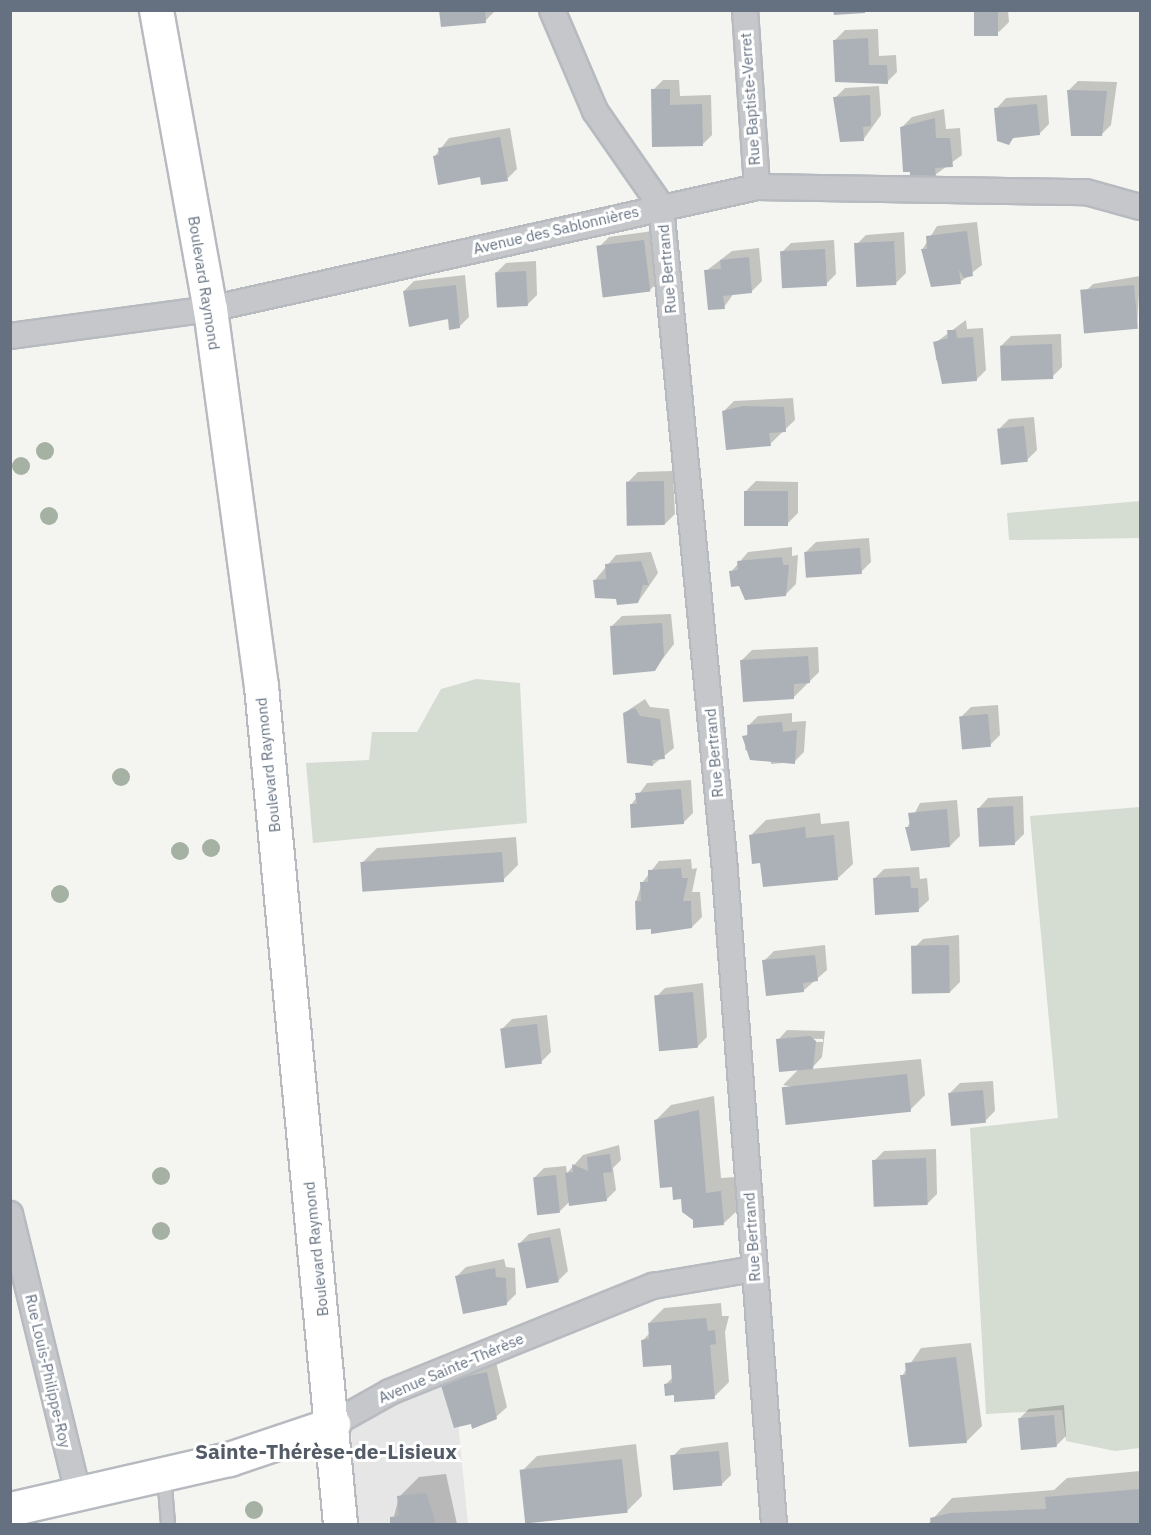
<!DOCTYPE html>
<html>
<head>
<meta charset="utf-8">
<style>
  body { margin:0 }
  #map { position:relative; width:1151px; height:1535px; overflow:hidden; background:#f4f5f1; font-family:"IBM Plex Sans",sans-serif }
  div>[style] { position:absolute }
  .built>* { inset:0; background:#e5e6e5 }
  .green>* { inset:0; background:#d5dcd2 }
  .shadow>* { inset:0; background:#0003 }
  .building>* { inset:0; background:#abb1b7; transform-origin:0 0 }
  .roads { filter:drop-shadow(2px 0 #b7babf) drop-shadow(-2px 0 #b7babf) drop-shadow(0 2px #b7babf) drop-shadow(0 -2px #b7babf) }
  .lane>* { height:12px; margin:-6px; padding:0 6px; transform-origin:6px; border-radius:6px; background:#c5c7cb }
  .street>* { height:24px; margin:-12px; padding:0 12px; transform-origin:12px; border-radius:12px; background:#c5c7cb }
  .secondary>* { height:33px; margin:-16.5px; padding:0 16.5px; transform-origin:16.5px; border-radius:16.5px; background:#fff }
  .trees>* { width:18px; height:18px; margin:-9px; border-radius:50%; background:#a5b1a3 }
  span { translate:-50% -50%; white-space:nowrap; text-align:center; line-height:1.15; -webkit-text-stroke:6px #fff; paint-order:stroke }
  .street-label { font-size:15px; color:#657181 }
  .district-label { font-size:21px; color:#535b67; font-weight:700 }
  .frame { position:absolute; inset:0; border:12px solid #657181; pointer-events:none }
</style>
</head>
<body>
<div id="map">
  <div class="built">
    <div style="clip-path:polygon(453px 1372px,468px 1524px,358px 1524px,351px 1430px)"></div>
  </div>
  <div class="green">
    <div style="clip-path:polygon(1140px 501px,1140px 538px,1009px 540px,1007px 513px)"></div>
    <div style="clip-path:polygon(476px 679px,520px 683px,527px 823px,313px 843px,306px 763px,369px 760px,372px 732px,417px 732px,441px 689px)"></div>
    <div style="clip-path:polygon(1140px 807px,1140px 1448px,1115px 1451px,1066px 1441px,1062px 1410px,986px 1414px,970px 1128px,1058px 1118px,1030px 816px)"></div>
  </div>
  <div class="shadow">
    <div style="clip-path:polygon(441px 10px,496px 10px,485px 21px)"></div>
    <div style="clip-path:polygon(975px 10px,1008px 10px,1009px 22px,999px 32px)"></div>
    <div style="clip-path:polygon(878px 29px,879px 56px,896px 55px,897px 72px,887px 82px,835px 40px,845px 30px)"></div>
    <div style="clip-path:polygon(663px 80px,679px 80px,680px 96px,711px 95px,712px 135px,702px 145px,653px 90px)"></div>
    <div style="clip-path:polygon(1078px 81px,1117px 82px,1111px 125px,1101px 135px,1068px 91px)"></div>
    <div style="clip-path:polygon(879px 86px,881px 115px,863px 140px,835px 98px,845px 88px)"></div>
    <div style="clip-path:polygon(1047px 95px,1049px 124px,1039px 134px,1016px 136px,1008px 143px,996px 109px,1006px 98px)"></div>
    <div style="clip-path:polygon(944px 109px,946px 129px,960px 128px,962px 155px,935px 175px,902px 127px,912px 117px)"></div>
    <div style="clip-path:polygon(510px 128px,517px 169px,507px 179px,435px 156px,449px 138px)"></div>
    <div style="clip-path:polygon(977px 222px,982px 265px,960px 282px,922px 250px,937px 226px)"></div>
    <div style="clip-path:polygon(653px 231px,659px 281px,649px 291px,599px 247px,609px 237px)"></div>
    <div style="clip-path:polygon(904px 232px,906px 273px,896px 283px,856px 245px,866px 235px)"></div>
    <div style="clip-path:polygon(834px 240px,836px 274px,826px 284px,781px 253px,791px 243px)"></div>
    <div style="clip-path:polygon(759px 248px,762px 281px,752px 291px,734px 293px,724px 307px,706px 271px,732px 251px)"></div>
    <div style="clip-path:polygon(536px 261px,537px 295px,527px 305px,496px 273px,506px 263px)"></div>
    <div style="clip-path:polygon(465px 275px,469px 317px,459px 327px,404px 291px,414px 281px)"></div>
    <div style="clip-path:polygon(1140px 276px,1137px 327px,1083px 294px,1093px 284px)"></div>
    <div style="clip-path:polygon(966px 320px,967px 329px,983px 328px,986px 370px,976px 380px,936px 360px,935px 343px)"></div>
    <div style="clip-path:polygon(1061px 334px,1062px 367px,1052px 377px,1002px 378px,1001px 346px,1011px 336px)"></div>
    <div style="clip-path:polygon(793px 398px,795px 420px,770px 444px,724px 411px,734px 401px)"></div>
    <div style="clip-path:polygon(1034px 417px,1037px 450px,1027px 460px,999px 429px,1009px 419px)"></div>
    <div style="clip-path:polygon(673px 471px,675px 514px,665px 524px,628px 482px,638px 472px)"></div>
    <div style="clip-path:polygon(756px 481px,798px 482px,798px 513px,788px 523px,746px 491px)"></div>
    <div style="clip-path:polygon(869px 538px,871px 562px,861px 572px,806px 552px,816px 542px)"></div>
    <div style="clip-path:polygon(792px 547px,792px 556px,798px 555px,796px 584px,786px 594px,740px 584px,731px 572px,748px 552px)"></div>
    <div style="clip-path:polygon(651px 552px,658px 573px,638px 602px,618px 598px,595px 580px,616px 555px)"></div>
    <div style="clip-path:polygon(671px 614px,674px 644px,654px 670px,612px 626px,622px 616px)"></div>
    <div style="clip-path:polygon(818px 647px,819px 672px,794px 697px,742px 660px,752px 650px)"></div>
    <div style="clip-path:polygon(645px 699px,650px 707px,669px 709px,674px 748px,653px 765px,624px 713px)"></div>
    <div style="clip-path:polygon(998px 705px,1000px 735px,990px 745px,961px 717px,971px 707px)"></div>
    <div style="clip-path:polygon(792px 713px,792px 722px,806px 721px,804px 752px,794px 762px,771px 764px,771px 757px,745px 750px,748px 726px,758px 716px)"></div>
    <div style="clip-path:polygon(691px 780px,693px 813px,683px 823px,631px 805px,647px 783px)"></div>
    <div style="clip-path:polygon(1023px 796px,1024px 834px,1014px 844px,978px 809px,988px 798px)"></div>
    <div style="clip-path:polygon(957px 800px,960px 836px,950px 846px,907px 828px,920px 803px)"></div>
    <div style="clip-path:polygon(820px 813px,821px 824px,849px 821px,853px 864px,837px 879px,762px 862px,751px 835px,766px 820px)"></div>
    <div style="clip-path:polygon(516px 837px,518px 865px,503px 880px,362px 863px,377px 848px)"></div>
    <div style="clip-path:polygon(691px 859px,692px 869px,697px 868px,692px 892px,700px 892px,702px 917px,692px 927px,652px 927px,636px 901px,642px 883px,659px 861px)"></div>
    <div style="clip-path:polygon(919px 867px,920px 879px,927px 878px,929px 900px,918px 910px,874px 879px,884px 869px)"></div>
    <div style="clip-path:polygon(959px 935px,960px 982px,950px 992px,913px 949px,923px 939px)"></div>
    <div style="clip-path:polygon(825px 945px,827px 970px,803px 991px,764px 961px,774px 951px)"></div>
    <div style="clip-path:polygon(703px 983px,707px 1037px,697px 1047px,655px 998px,665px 988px)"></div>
    <div style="clip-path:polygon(547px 1015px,551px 1052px,541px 1062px,502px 1029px,512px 1019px)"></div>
    <div style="clip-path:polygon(evenodd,787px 1030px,825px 1031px,822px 1057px,811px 1069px,921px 1059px,925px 1095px,910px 1110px,783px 1085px,799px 1069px,778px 1040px,787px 1030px,786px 1038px,823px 1039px,823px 1042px,786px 1041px,786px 1038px)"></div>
    <div style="clip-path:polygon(993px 1081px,995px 1111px,985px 1121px,950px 1093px,960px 1083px)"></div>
    <div style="clip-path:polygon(714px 1096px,721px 1178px,736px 1177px,739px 1209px,723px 1224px,694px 1219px,673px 1186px,656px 1120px,671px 1105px)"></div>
    <div style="clip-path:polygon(619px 1145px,621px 1160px,613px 1168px,616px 1190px,606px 1200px,570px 1201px,560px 1211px,534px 1178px,544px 1168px,566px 1166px,567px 1173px,583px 1155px)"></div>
    <div style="clip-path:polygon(936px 1149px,937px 1194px,927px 1204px,874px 1161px,884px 1151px)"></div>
    <div style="clip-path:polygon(560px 1228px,568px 1271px,558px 1281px,519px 1244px,529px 1234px)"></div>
    <div style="clip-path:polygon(504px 1259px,506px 1267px,515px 1268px,516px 1294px,506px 1304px,456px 1277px,466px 1267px)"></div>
    <div style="clip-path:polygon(721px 1303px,722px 1316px,729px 1316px,725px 1332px,729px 1382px,714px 1397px,675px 1393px,666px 1384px,673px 1377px,672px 1363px,642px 1341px,650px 1333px,649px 1323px,664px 1308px)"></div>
    <div style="clip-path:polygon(971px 1343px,982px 1426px,967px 1441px,902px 1376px,921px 1348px)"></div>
    <div style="clip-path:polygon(496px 1362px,507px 1407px,496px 1417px,472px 1422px,452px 1373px)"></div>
    <div style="clip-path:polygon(1064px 1405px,1066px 1436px,1056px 1446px,1019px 1419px,1029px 1409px)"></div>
    <div style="clip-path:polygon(728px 1442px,731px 1475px,721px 1485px,671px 1458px,681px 1448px)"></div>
    <div style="clip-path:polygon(636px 1444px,642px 1496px,627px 1511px,522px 1471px,537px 1456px)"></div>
    <div style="clip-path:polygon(1140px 1471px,1140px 1524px,928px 1524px,952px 1498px,1054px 1490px,1067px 1478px)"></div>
    <div style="clip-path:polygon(446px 1474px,457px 1524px,392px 1524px,399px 1497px,419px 1477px)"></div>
  </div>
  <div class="building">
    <div style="clip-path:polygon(439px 10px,485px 10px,486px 23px,441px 27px)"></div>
    <div style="clip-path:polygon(833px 10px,865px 10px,865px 13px,834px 15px)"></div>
    <div style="left:974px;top:10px;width:24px;height:26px"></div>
    <div style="clip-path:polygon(868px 38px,869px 65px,887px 65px,888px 84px,835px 82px,833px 40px)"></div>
    <div style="clip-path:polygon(651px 89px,670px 89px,670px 105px,702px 104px,703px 146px,652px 147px)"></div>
    <div style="clip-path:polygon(1067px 90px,1107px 91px,1102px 136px,1071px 136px)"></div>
    <div style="clip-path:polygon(870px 95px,871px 126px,863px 127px,864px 141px,840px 142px,833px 97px)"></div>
    <div style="clip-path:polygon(1037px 104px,1040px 135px,1013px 138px,1009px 145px,997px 141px,994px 108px)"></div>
    <div style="clip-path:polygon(935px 118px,936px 138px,950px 138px,953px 167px,935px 168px,936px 177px,910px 179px,910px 172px,903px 172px,900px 127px)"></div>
    <div style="clip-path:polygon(500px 137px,508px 181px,481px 185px,480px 177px,438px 185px,433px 156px,439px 155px,438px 148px)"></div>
    <div style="clip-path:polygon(967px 231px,973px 276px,964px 278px,959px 270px,961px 284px,931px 287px,921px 249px,927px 249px,926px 236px)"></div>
    <div style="left:644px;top:240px;width:52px;height:48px;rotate:83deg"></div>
    <div style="left:894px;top:241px;width:44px;height:40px;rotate:87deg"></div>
    <div style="left:825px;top:249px;width:37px;height:45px;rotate:87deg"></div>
    <div style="clip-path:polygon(749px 257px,752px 293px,723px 296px,725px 309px,708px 310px,704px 270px,721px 269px,720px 260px)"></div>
    <div style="left:526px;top:271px;width:35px;height:31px;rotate:87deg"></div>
    <div style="clip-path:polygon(456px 285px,460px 328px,449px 330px,448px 319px,409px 327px,403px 291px)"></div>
    <div style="left:1134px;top:285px;width:44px;height:54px;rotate:85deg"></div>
    <div style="clip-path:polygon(947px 330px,956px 330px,957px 338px,973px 337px,977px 381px,942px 384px,933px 342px,948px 338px)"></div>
    <div style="left:1052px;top:344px;width:35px;height:52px;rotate:88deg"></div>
    <div style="clip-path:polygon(743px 406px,784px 407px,786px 432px,769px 433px,771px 446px,726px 450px,722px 411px)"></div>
    <div style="left:1024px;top:426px;width:36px;height:27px;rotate:84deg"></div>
    <div style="left:664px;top:481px;width:44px;height:38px;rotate:89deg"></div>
    <div style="left:744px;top:491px;width:44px;height:35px"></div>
    <div style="left:860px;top:548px;width:26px;height:56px;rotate:86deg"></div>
    <div style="clip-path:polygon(782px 557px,783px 565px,789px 565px,786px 596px,745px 600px,739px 586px,731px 587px,729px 571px,738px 570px,737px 561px)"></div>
    <div style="clip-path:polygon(641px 561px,649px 585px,643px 585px,638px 603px,617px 605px,616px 599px,595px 598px,593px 580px,606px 579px,605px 564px)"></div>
    <div style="clip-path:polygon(662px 623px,664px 656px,655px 671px,613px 675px,610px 626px)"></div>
    <div style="clip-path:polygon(808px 656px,810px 683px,794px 684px,794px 699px,743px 702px,740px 660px)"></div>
    <div style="clip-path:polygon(635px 708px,640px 716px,660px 719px,665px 759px,652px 760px,653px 766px,627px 763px,623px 713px)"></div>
    <div style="left:988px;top:714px;width:33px;height:29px;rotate:85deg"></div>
    <div style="clip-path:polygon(782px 722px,783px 732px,797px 730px,795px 764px,750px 760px,742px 736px,748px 735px,747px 725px)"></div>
    <div style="clip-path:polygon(681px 789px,684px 824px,631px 828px,630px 804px,637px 804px,635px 793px)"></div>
    <div style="left:1013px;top:806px;width:39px;height:36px;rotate:87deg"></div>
    <div style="clip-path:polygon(947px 809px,950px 847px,911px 851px,905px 827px,910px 827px,908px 813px)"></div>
    <div style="clip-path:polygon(805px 827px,806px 838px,834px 835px,838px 880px,763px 887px,760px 863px,752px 864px,749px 835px)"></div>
    <div style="left:502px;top:852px;width:30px;height:142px;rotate:86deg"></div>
    <div style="clip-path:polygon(681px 868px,682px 878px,688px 878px,683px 901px,691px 901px,692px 928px,651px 934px,651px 929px,636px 930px,635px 901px,641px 901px,640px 882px,648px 882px,648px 870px)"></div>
    <div style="clip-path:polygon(910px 876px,911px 888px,918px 888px,919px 912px,875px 915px,873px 878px)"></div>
    <div style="left:949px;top:945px;width:48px;height:38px;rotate:89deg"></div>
    <div style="clip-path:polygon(815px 955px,818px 981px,803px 983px,804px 992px,766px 996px,762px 960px)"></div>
    <div style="left:693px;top:992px;width:56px;height:39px;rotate:85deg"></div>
    <div style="left:537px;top:1024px;width:40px;height:37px;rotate:83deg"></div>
    <div style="clip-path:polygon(810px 1036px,816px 1041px,813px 1069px,779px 1072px,776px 1039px)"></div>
    <div style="left:907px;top:1074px;width:38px;height:126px;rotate:84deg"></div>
    <div style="left:983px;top:1090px;width:33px;height:35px;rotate:85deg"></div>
    <div style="clip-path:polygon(699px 1110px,706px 1193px,721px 1191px,724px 1225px,693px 1228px,693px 1220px,682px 1212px,681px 1199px,673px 1200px,672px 1187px,660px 1188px,654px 1120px)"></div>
    <div style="clip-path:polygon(610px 1154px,612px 1172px,603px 1173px,607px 1201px,569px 1206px,565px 1173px,573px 1172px,572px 1164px,588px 1171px,587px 1157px)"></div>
    <div style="left:926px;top:1158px;width:47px;height:54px;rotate:88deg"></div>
    <div style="left:556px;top:1175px;width:38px;height:23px;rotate:84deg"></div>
    <div style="left:550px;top:1237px;width:46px;height:33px;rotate:79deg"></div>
    <div style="clip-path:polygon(495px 1268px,496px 1277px,506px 1278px,507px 1305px,463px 1314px,455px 1276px)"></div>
    <div style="clip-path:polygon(706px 1318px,708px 1331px,715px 1330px,716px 1344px,710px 1345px,715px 1399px,674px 1402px,674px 1395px,665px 1396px,664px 1384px,672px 1383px,671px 1365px,643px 1367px,641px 1340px,649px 1339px,648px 1323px)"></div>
    <div style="clip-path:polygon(956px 1357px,967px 1443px,909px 1447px,900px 1375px,906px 1375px,905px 1363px)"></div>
    <div style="clip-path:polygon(487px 1372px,497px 1419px,472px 1429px,471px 1424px,454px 1428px,440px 1382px)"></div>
    <div style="left:1054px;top:1415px;width:32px;height:36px;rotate:85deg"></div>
    <div style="left:719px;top:1451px;width:35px;height:49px;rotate:85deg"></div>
    <div style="left:622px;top:1459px;width:54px;height:103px;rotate:84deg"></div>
    <div style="clip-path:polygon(1140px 1489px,1140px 1524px,931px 1524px,930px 1518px,950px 1513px,1046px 1509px,1045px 1497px)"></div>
    <div style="clip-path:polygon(426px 1493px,436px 1524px,390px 1524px,390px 1517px,399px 1516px,397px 1496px)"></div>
  </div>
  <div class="roads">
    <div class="lane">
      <div style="left:164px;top:1475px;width:49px;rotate:85.3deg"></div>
    </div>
    <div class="street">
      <div style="left:552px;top:10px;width:110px;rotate:66.9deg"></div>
      <div style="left:595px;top:111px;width:116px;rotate:55.2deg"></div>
      <div style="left:661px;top:206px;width:656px;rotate:84.49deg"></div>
      <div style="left:724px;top:859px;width:667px;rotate:85.7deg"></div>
      <div style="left:745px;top:10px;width:177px;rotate:86.1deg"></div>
      <div style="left:10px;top:336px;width:202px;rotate:-7.7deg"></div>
      <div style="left:210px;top:309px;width:560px;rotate:-12.57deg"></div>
      <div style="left:757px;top:187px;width:329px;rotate:0.9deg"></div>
      <div style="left:1086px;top:192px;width:56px;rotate:15.5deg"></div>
      <div style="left:10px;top:1214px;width:287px;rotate:76.3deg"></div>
      <div style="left:333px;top:1424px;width:65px;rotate:-29.3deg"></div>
      <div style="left:390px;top:1392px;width:284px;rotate:-22deg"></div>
      <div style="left:653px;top:1286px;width:102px;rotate:-9.6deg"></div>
    </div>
    <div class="secondary">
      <div style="left:156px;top:10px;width:304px;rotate:79.8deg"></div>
      <div style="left:210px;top:309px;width:380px;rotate:82.3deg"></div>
      <div style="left:261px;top:686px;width:842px;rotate:84.61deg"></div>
      <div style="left:10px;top:1509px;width:225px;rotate:-12.9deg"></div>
      <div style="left:229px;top:1459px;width:110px;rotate:-18.6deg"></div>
    </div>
  </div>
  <div class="trees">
    <div style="left:45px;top:451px"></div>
    <div style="left:21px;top:466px"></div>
    <div style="left:49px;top:516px"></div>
    <div style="left:121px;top:777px"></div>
    <div style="left:211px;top:848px"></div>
    <div style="left:180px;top:851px"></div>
    <div style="left:60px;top:894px"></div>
    <div style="left:161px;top:1176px"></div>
    <div style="left:161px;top:1231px"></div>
    <div style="left:254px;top:1510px"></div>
  </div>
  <div class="street-label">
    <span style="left:750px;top:99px;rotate:-94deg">Rue Baptiste-Verret</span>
    <span style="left:556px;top:230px;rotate:-13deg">Avenue des Sablonnières</span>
    <span style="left:667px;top:269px;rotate:-95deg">Rue Bertrand</span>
    <span style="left:204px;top:283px;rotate:81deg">Boulevard Raymond</span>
    <span style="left:714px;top:753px;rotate:-95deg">Rue Bertrand</span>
    <span style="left:268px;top:765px;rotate:-96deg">Boulevard Raymond</span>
    <span style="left:752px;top:1237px;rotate:-94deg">Rue Bertrand</span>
    <span style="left:316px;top:1249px;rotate:-96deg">Boulevard Raymond</span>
    <span style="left:451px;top:1368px;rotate:-23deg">Avenue Sainte-Thérèse</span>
    <span style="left:48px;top:1371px;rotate:77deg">Rue Louis-Philippe-Roy</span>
  </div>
  <div class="district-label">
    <span style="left:326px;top:1451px">Sainte-Thérèse-de-Lisieux</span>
  </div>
  <div class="frame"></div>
</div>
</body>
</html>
